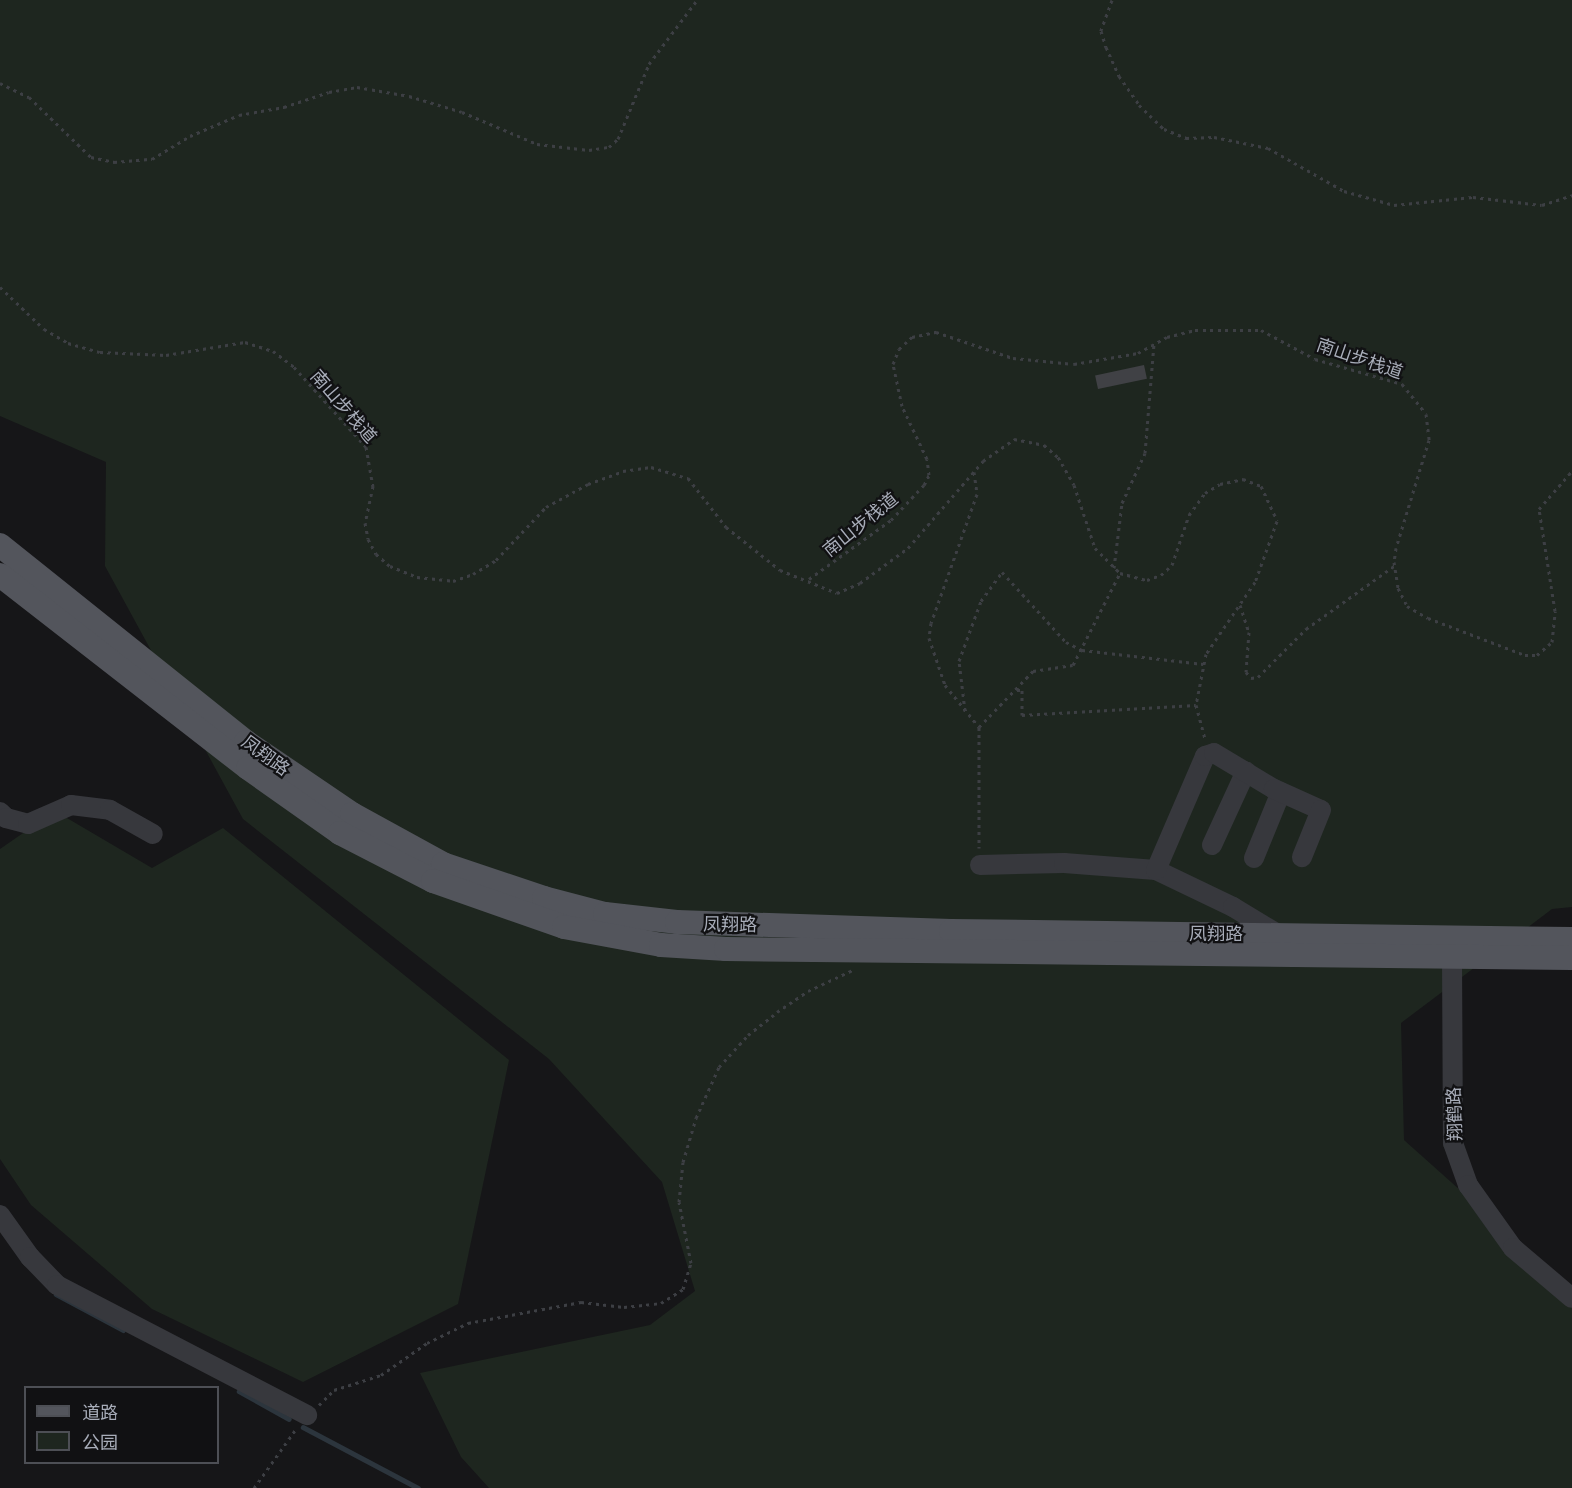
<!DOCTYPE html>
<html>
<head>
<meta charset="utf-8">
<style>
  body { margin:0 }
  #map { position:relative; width:1572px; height:1488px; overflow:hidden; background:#161618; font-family:Commissioner,"Noto Sans SC",sans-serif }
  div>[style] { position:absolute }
  .green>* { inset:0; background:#1e261f }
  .stream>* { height:4.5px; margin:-2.25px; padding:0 2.25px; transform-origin:2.25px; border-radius:2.25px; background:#2c353d }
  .building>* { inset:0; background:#404145; transform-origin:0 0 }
  .path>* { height:3px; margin-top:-1.5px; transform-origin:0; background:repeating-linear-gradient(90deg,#3d3f44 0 3px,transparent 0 7.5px) }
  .minor>* { height:20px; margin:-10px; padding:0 10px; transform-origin:10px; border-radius:10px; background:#37383d }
  .major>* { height:24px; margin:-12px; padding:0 12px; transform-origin:12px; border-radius:12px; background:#53555c }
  span { translate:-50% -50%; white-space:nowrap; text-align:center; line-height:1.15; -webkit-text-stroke:4.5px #111113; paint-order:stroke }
  .street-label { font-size:18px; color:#a8adb9 }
  .legend { position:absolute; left:24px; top:1386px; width:195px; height:78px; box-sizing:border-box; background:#111113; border:2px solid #4d4f55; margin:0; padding:8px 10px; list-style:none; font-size:18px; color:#a8adb9 }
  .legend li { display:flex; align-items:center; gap:12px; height:30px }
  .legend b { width:30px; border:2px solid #4d4f55 }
</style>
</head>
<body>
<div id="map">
  <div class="green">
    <div style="clip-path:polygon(0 0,1572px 0,1572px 907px,1552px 909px,1401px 1023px,1404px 1140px,1572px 1290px,1572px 1488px,489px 1488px,461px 1457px,420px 1373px,650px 1325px,695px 1291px,662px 1182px,549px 1059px,243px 819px,105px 566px,106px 462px,0 416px)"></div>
    <div style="clip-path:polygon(55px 811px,152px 868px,223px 828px,509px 1060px,458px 1304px,303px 1382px,152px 1309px,31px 1205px,0 1159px,0 849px)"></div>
  </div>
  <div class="stream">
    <div style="left:56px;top:1294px;width:76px;rotate:28.2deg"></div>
    <div style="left:239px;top:1391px;width:57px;rotate:29.2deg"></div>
    <div style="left:303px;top:1427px;width:130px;rotate:27.9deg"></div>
  </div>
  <div class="building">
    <div style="left:1144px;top:365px;width:14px;height:50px;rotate:78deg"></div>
  </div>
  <div class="path">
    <div style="left:1112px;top:0;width:33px;rotate:110deg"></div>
    <div style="left:1101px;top:31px;width:17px;rotate:73deg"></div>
    <div style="left:1106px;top:47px;width:32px;rotate:66deg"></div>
    <div style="left:1119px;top:76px;width:35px;rotate:55deg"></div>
    <div style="left:1139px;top:105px;width:35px;rotate:44deg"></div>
    <div style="left:1164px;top:129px;width:24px;rotate:22deg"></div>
    <div style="left:1186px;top:138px;width:28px;rotate:-2deg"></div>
    <div style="left:1214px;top:137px;width:55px;rotate:11.5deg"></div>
    <div style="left:1268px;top:148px;width:87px;rotate:29.5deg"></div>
    <div style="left:1344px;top:191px;width:52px;rotate:15.6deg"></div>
    <div style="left:1394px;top:205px;width:79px;rotate:-5.8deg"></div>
    <div style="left:1473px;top:197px;width:69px;rotate:6.6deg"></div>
    <div style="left:1542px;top:205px;width:32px;rotate:-18deg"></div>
    <div style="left:0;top:83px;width:32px;rotate:26deg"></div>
    <div style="left:29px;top:97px;width:86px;rotate:44.1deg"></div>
    <div style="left:91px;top:157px;width:24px;rotate:12deg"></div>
    <div style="left:114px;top:162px;width:38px;rotate:-5deg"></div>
    <div style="left:152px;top:159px;width:44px;rotate:-31.2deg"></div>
    <div style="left:190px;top:136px;width:53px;rotate:-23.2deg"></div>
    <div style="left:239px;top:115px;width:46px;rotate:-10.1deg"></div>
    <div style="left:284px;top:107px;width:47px;rotate:-18.4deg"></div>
    <div style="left:329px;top:92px;width:28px;rotate:-10deg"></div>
    <div style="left:357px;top:87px;width:53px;rotate:9.8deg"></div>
    <div style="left:409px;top:96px;width:55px;rotate:16.8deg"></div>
    <div style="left:462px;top:112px;width:82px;rotate:23.1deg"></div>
    <div style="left:537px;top:144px;width:52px;rotate:6.6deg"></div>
    <div style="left:589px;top:150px;width:20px;rotate:-9deg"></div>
    <div style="left:609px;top:147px;width:12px;rotate:-42deg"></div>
    <div style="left:618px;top:139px;width:81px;rotate:-67.5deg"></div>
    <div style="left:649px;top:64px;width:80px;rotate:-53.1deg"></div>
    <div style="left:0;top:287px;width:61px;rotate:43.7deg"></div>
    <div style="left:44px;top:329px;width:28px;rotate:30deg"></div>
    <div style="left:68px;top:343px;width:33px;rotate:16deg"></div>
    <div style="left:100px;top:352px;width:66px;rotate:2.6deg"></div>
    <div style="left:166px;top:355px;width:80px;rotate:-9.3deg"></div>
    <div style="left:245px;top:342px;width:29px;rotate:18deg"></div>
    <div style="left:273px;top:351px;width:26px;rotate:37deg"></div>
    <div style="left:294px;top:367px;width:108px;rotate:48deg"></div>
    <div style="left:366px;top:447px;width:40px;rotate:80deg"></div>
    <div style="left:373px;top:486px;width:38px;rotate:102deg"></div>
    <div style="left:365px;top:523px;width:16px;rotate:79deg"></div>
    <div style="left:368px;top:539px;width:17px;rotate:62deg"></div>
    <div style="left:376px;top:554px;width:18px;rotate:41deg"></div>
    <div style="left:390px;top:566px;width:29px;rotate:22deg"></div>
    <div style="left:417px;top:577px;width:36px;rotate:6deg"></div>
    <div style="left:453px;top:581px;width:21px;rotate:-19deg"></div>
    <div style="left:473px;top:574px;width:27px;rotate:-31deg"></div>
    <div style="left:496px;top:560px;width:73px;rotate:-46.7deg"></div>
    <div style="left:546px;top:507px;width:48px;rotate:-28.7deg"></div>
    <div style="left:588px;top:484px;width:37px;rotate:-20deg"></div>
    <div style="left:623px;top:471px;width:28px;rotate:-8deg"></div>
    <div style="left:651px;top:467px;width:39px;rotate:17deg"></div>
    <div style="left:688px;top:478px;width:62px;rotate:52.2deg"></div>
    <div style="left:726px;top:527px;width:69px;rotate:38.5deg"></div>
    <div style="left:780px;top:570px;width:61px;rotate:22deg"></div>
    <div style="left:837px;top:593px;width:25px;rotate:-23deg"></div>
    <div style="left:860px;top:583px;width:59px;rotate:-36.1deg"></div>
    <div style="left:908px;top:548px;width:115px;rotate:-49.2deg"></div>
    <div style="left:983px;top:461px;width:38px;rotate:-35deg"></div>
    <div style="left:1014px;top:439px;width:31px;rotate:11deg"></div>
    <div style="left:1044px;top:445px;width:18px;rotate:41deg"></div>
    <div style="left:1058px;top:457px;width:32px;rotate:60deg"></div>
    <div style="left:1074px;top:485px;width:66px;rotate:71.6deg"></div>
    <div style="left:1095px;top:548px;width:35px;rotate:45deg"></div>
    <div style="left:1120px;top:573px;width:28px;rotate:15deg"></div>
    <div style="left:1147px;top:580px;width:15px;rotate:-20deg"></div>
    <div style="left:1161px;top:575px;width:15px;rotate:-42deg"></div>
    <div style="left:1172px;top:565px;width:53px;rotate:-71.2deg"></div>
    <div style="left:1189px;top:515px;width:27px;rotate:-54deg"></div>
    <div style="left:1205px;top:493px;width:17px;rotate:-31deg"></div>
    <div style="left:1220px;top:484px;width:24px;rotate:-12deg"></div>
    <div style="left:1243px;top:479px;width:19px;rotate:21deg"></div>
    <div style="left:1261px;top:486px;width:38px;rotate:65deg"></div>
    <div style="left:1277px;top:521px;width:65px;rotate:109.8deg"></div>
    <div style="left:1255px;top:582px;width:87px;rotate:124.2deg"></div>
    <div style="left:1206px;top:654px;width:52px;rotate:101.1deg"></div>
    <div style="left:1196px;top:705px;width:34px;rotate:75deg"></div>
    <div style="left:974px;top:472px;width:22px;rotate:82deg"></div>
    <div style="left:977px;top:494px;width:137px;rotate:109.6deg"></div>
    <div style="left:931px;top:623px;width:15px;rotate:98deg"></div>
    <div style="left:929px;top:638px;width:50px;rotate:71.2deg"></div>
    <div style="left:945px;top:685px;width:54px;rotate:51deg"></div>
    <div style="left:979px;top:727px;width:121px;rotate:90deg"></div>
    <div style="left:1114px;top:568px;width:65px;rotate:-83deg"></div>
    <div style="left:1122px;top:503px;width:55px;rotate:-65.3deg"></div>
    <div style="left:1145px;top:453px;width:109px;rotate:-85.3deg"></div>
    <div style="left:809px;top:579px;width:101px;rotate:-35.7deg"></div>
    <div style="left:891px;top:520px;width:48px;rotate:-46.7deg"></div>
    <div style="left:924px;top:485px;width:11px;rotate:-63deg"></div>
    <div style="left:929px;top:475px;width:16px;rotate:-97deg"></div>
    <div style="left:927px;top:459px;width:59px;rotate:-115.3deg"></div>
    <div style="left:902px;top:406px;width:43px;rotate:-102.1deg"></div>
    <div style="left:893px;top:364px;width:16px;rotate:-68deg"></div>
    <div style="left:899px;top:349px;width:18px;rotate:-43deg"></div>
    <div style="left:912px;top:337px;width:25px;rotate:-12deg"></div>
    <div style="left:936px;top:332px;width:81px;rotate:18.7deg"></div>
    <div style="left:1013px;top:358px;width:61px;rotate:5.6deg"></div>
    <div style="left:1074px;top:364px;width:65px;rotate:-9.8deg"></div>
    <div style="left:1138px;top:353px;width:33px;rotate:-29deg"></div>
    <div style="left:1167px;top:337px;width:29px;rotate:-14deg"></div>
    <div style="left:1195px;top:330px;width:66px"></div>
    <div style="left:1261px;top:330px;width:61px;rotate:28.2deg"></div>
    <div style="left:1315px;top:359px;width:91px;rotate:16deg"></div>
    <div style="left:1402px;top:384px;width:38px;rotate:51deg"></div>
    <div style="left:1426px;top:414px;width:26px;rotate:83deg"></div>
    <div style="left:1429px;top:440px;width:113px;rotate:107deg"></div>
    <div style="left:1396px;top:548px;width:14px;rotate:98deg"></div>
    <div style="left:1394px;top:562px;width:26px;rotate:81deg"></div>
    <div style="left:1398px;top:588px;width:20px;rotate:63deg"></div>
    <div style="left:1407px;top:606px;width:24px;rotate:30deg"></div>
    <div style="left:1428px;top:618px;width:104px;rotate:20.9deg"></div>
    <div style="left:1525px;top:655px;width:12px"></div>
    <div style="left:1537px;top:655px;width:20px;rotate:-41deg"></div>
    <div style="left:1552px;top:642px;width:31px;rotate:-84deg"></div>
    <div style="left:1555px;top:611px;width:103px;rotate:-98.9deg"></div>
    <div style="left:1539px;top:509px;width:50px;rotate:-49deg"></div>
    <div style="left:1240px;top:605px;width:28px;rotate:72deg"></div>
    <div style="left:1249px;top:632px;width:40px;rotate:94.3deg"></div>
    <div style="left:1246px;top:672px;width:8px;rotate:50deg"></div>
    <div style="left:1251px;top:678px;width:7px;rotate:-8deg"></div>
    <div style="left:1258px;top:677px;width:68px;rotate:-45deg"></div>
    <div style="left:1306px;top:629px;width:108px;rotate:-35.6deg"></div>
    <div style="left:1017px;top:690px;width:5px"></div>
    <div style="left:1022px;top:690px;width:25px;rotate:90deg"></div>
    <div style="left:1022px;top:715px;width:174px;rotate:-3.3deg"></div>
    <div style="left:965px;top:711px;width:50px;rotate:-96.8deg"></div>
    <div style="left:959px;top:661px;width:64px;rotate:-69.9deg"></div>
    <div style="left:981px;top:601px;width:36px;rotate:-54deg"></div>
    <div style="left:1002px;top:572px;width:95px;rotate:47.6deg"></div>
    <div style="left:1066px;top:642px;width:18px;rotate:27deg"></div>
    <div style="left:1082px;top:650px;width:122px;rotate:6.6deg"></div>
    <div style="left:979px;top:727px;width:78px;rotate:-46deg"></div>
    <div style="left:1033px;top:671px;width:40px;rotate:-8.5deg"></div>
    <div style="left:1073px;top:665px;width:103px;rotate:-62.9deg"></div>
    <div style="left:319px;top:1405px;width:21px;rotate:-45deg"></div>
    <div style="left:334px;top:1390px;width:49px;rotate:-17.7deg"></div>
    <div style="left:381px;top:1375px;width:56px;rotate:-34.8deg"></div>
    <div style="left:427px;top:1343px;width:46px;rotate:-26deg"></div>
    <div style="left:468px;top:1323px;width:115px;rotate:-10.5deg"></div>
    <div style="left:581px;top:1302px;width:43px;rotate:6.6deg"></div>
    <div style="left:624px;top:1307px;width:37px;rotate:-6deg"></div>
    <div style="left:661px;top:1303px;width:26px;rotate:-32deg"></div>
    <div style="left:683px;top:1289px;width:27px;rotate:-73deg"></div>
    <div style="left:691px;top:1263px;width:62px;rotate:-101.1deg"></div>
    <div style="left:679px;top:1202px;width:40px;rotate:-84.3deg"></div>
    <div style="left:683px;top:1162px;width:46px;rotate:-73.5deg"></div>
    <div style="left:696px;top:1118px;width:56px;rotate:-65.7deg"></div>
    <div style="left:719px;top:1067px;width:43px;rotate:-47.8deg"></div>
    <div style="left:748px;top:1035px;width:37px;rotate:-38deg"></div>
    <div style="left:777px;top:1012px;width:37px;rotate:-34deg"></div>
    <div style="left:808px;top:991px;width:52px;rotate:-25.1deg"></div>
    <div style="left:254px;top:1488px;width:72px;rotate:-54.6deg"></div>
  </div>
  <div class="minor">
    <div style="left:0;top:812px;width:8px;rotate:45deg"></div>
    <div style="left:6px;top:818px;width:23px;rotate:15deg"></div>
    <div style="left:28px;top:824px;width:47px;rotate:-23.8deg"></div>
    <div style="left:71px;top:805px;width:39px;rotate:7deg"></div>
    <div style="left:110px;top:810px;width:49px;rotate:29.2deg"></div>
    <div style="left:1212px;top:845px;width:81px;rotate:-65.3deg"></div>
    <div style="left:1254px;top:858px;width:71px;rotate:-67.8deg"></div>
    <div style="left:980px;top:865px;width:84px;rotate:-1.4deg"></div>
    <div style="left:1064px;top:863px;width:92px;rotate:4.4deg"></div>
    <div style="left:1156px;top:870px;width:85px;rotate:25.7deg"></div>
    <div style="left:1233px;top:907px;width:50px;rotate:31.2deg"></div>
    <div style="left:1156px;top:870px;width:124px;rotate:-66.7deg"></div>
    <div style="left:1205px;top:756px;width:9px;rotate:-18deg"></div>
    <div style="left:1214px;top:753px;width:70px;rotate:31deg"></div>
    <div style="left:1274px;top:789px;width:51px;rotate:24.1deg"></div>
    <div style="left:1321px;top:810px;width:51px;rotate:112deg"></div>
    <div style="left:1452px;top:957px;width:186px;rotate:89.7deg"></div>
    <div style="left:1453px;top:1143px;width:45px;rotate:70.3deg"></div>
    <div style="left:1468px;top:1185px;width:77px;rotate:54.5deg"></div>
    <div style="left:1513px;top:1248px;width:77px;rotate:40.3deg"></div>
    <div style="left:0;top:1215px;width:52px;rotate:54.5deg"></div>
    <div style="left:30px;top:1257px;width:39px;rotate:46deg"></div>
    <div style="left:57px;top:1285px;width:282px;rotate:27.5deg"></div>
  </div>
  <div class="major">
    <div style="left:0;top:545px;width:315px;rotate:38.7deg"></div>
    <div style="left:246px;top:742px;width:128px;rotate:34.2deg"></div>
    <div style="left:352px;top:814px;width:104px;rotate:28.8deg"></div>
    <div style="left:443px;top:864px;width:107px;rotate:18.6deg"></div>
    <div style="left:544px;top:898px;width:63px;rotate:14.7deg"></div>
    <div style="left:605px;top:914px;width:72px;rotate:6.3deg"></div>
    <div style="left:677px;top:922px;width:274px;rotate:1.9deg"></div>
    <div style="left:951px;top:931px;width:621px;rotate:0.74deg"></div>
    <div style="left:0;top:575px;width:314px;rotate:37.9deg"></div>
    <div style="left:248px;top:768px;width:113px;rotate:35.2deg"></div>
    <div style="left:340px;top:833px;width:105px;rotate:27.3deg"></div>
    <div style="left:433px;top:881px;width:139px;rotate:19.3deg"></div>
    <div style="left:564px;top:927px;width:99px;rotate:10.5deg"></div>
    <div style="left:661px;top:945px;width:65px;rotate:3.5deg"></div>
    <div style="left:726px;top:949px;width:846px;rotate:0.61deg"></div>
  </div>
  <div class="street-label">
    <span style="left:1360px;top:358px;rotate:19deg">南山步栈道</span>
    <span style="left:344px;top:406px;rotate:49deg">南山步栈道</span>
    <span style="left:860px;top:524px;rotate:-39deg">南山步栈道</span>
    <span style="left:266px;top:755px;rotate:36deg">凤翔路</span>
    <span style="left:730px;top:924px;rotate:1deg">凤翔路</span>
    <span style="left:1216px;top:933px">凤翔路</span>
    <span style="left:1454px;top:1114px;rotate:-92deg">翔鹤路</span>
  </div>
  <ul class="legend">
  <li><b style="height:8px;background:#53555c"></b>道路</li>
  <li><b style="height:16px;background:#1e261f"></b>公园</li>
  </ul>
</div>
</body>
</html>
